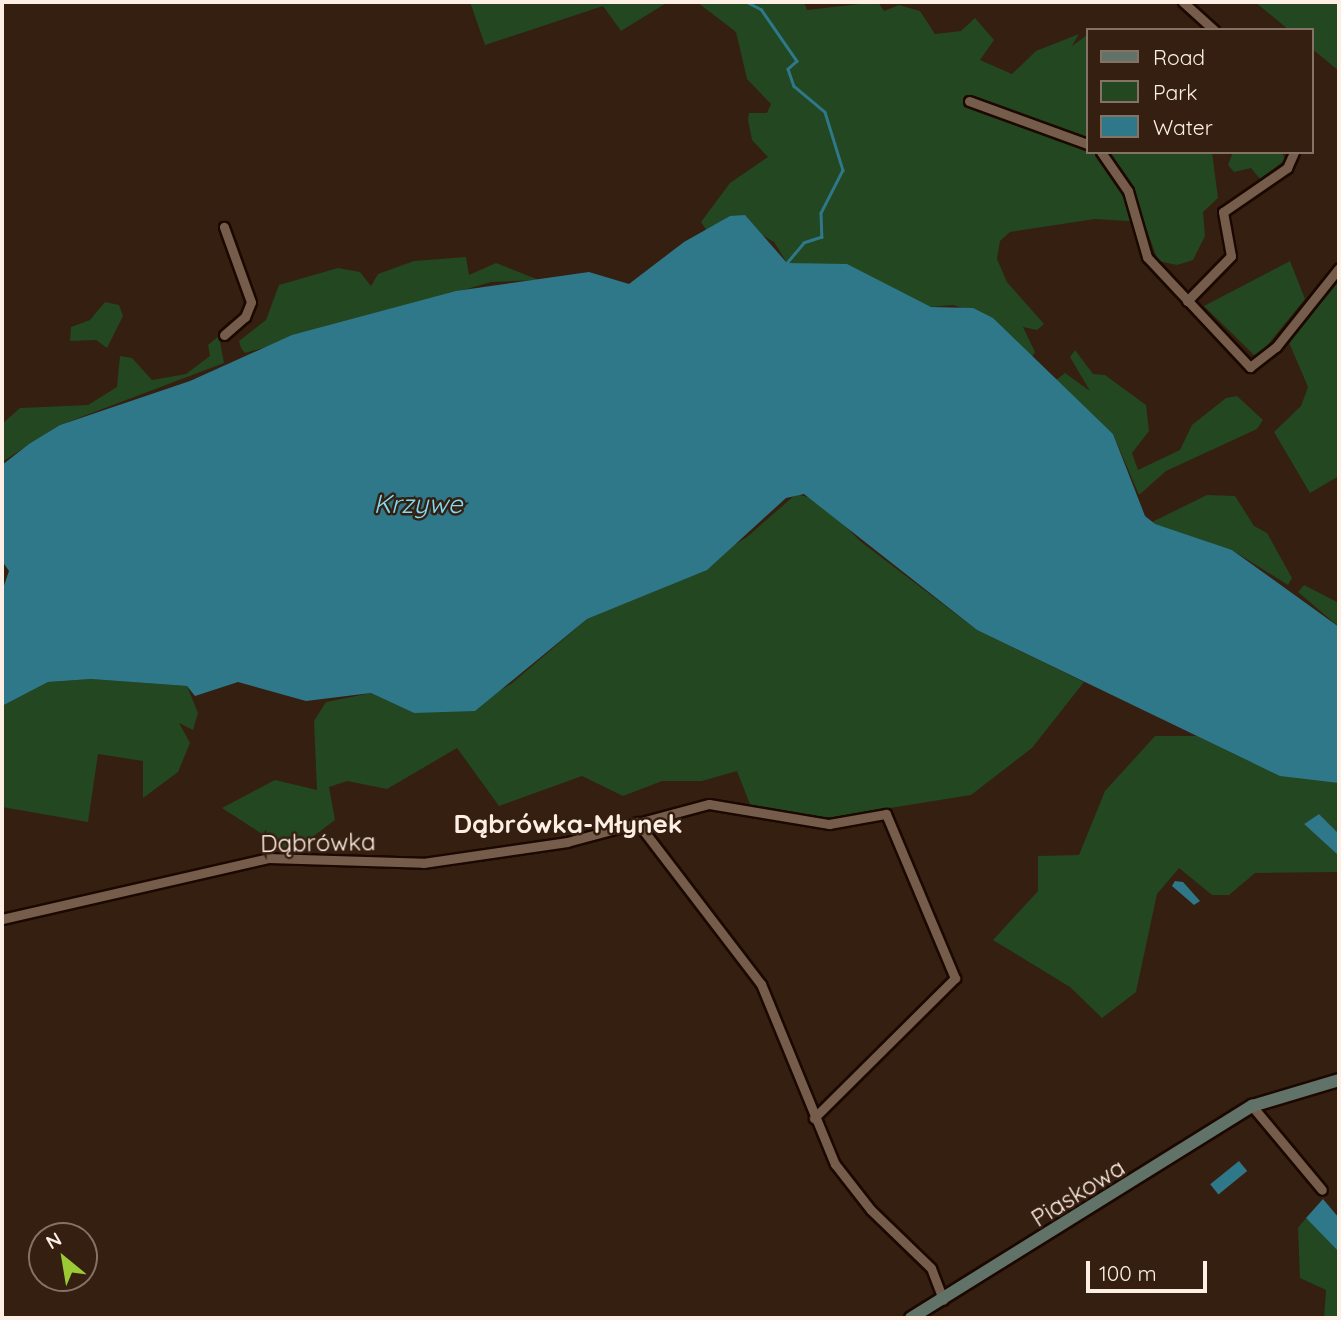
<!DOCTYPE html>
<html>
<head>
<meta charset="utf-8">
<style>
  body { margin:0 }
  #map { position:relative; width:1341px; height:1320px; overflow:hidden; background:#351f10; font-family:Quicksand,sans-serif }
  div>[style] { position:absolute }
  .green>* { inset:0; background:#224721 }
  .water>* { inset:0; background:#2f788a; transform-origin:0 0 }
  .stream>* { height:2.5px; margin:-1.25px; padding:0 1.25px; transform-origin:1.25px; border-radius:1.25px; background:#2f788a }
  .roads { filter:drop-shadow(2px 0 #1b0800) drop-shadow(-2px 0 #1b0800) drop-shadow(0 2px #1b0800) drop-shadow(0 -2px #1b0800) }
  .street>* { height:9px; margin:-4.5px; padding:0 4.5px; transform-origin:4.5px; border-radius:4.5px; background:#755c4b }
  .secondary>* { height:12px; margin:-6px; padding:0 6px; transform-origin:6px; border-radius:6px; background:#617268 }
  span { translate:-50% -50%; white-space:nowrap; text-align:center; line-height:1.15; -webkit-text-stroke:5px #351f10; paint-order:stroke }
  .street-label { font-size:24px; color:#feefe5 }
  .water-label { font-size:26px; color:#80dcf4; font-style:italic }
  .neighbourhood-label { font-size:26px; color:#feefe5; font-weight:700 }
  .frame { position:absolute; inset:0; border:4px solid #feefe5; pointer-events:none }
  .legend { position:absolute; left:1086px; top:28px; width:228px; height:126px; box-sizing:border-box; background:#351f10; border:2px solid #857265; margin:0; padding:9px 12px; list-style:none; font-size:21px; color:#feefe5 }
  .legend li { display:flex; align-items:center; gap:14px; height:35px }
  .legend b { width:35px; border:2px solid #857265 }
  .north { position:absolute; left:28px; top:1222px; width:70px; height:70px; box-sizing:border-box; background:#351f10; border:2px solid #857265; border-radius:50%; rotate:330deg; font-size:19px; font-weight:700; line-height:28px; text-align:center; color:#feefe5 }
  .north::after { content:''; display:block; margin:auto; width:24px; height:32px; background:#9acb34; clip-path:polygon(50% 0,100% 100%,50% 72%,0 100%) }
  .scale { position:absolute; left:1086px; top:1261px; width:121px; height:32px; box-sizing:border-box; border:4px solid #feefe5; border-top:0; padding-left:9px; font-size:21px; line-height:24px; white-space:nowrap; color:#feefe5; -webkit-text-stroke:5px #351f10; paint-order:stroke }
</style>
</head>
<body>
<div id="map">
  <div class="green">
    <div style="clip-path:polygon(470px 2px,668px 2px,621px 31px,603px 6px,485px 45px)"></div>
    <div style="clip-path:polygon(697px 2px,804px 2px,807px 10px,878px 2px,884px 11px,899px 5px,920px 11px,935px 34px,961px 31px,975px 18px,994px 40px,980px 60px,1012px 74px,1036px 51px,1079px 34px,1072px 46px,1087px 35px,1087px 152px,1212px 152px,1218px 198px,1203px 212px,1205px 236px,1193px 260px,1177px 265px,1158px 261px,1144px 222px,1095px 219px,1010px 232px,1000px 241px,997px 259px,1007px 282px,1044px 324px,1037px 330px,1023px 327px,1035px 352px,1031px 359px,993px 318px,953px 305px,931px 307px,809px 264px,787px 263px,774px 242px,730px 216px,707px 231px,701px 222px,730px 183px,768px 157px,752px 140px,748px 120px,749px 113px,767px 113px,771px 104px,747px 79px,736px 32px)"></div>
    <div style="clip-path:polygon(1255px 2px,1339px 2px,1339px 71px,1311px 48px,1311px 30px,1289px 30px)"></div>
    <div style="clip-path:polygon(1233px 152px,1282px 152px,1285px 160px,1260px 179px,1251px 168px,1234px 172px,1228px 165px)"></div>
    <div style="clip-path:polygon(466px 257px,469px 275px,496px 263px,539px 280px,491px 282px,245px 353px,241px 348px,239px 341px,266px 320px,279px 285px,338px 268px,360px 272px,371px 286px,378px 274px,414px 261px)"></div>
    <div style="clip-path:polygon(1290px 261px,1305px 299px,1257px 358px,1204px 306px)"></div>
    <div style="clip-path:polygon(1339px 275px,1339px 476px,1310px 493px,1274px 432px,1301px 406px,1308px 387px,1288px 340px)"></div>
    <div style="clip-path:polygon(105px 302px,119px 305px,123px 316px,107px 348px,96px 340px,70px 341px,71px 327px,90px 320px)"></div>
    <div style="clip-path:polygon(219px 336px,224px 363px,60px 425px,2px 462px,2px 424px,20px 408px,88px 405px,117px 387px,120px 356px,132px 358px,152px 380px,186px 374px,210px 356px,208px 345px)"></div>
    <div style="clip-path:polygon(1075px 350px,1093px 374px,1105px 375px,1146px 405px,1149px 431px,1132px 453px,1138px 470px,1180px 450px,1192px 425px,1226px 398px,1237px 396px,1263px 420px,1257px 429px,1166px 471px,1139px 495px,1113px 434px,1056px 380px,1065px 373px,1090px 391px,1070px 357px)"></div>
    <div style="clip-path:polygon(796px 494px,819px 500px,860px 541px,977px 630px,1084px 682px,1032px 748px,971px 795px,821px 819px,751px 807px,737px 771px,702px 781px,662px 781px,623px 796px,582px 776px,499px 806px,457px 748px,387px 789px,347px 781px,329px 787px,335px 820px,307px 841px,284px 848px,222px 808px,275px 780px,317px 790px,314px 721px,326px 702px,371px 693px,414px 713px,470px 708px,511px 684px,587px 619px,665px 587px,747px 537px)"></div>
    <div style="clip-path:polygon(1207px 495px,1235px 496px,1254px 526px,1267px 533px,1292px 578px,1288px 585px,1232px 550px,1164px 533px,1152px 522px)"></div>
    <div style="clip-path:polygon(1304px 585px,1339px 603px,1339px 627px,1298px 592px)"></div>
    <div style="clip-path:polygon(91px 679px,187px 686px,198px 713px,193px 730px,179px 723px,190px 743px,178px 772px,143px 798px,143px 761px,98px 754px,88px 822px,2px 807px,2px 706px,48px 682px)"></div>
    <div style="clip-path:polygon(1155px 736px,1197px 736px,1251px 762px,1339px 770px,1339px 834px,1319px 814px,1304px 824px,1339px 856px,1339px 872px,1255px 873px,1229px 895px,1212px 895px,1179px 868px,1157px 894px,1136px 992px,1102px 1018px,1070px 987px,993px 940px,1038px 891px,1038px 856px,1079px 855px,1105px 791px)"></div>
    <div style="clip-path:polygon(1306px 1218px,1339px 1252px,1339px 1318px,1324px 1318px,1326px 1290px,1300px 1278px,1298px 1228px)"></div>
  </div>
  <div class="water">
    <div style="clip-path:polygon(745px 215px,787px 263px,847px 264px,931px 307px,973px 308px,993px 318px,1113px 434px,1145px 516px,1155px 524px,1232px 550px,1339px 627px,1339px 783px,1280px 776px,977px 630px,804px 494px,786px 498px,707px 570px,587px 619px,475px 711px,414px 713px,371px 693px,306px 701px,238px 682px,195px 696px,187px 686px,91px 679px,48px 682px,2px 706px,2px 591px,9px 571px,2px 561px,2px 465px,29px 444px,60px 425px,190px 381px,292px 335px,456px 291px,589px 272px,629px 284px,684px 242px,730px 216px)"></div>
    <div style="clip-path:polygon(1319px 814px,1339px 834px,1339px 856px,1304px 824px)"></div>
    <div style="clip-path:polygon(1175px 881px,1183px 882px,1200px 901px,1194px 905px,1172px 886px)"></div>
    <div style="left:1239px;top:1161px;width:13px;height:37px;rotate:51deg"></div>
    <div style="clip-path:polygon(1323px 1199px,1339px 1218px,1339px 1252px,1306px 1218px)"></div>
  </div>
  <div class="stream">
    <div style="left:747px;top:2px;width:16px;rotate:27deg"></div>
    <div style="left:761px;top:9px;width:63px;rotate:55.3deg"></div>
    <div style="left:797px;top:61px;width:12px;rotate:138deg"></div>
    <div style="left:788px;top:69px;width:18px;rotate:71deg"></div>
    <div style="left:794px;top:86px;width:40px;rotate:40deg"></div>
    <div style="left:825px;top:112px;width:61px;rotate:72.8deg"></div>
    <div style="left:843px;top:170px;width:48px;rotate:117.1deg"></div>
    <div style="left:821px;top:213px;width:24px;rotate:88deg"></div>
    <div style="left:822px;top:237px;width:19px;rotate:162deg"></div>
    <div style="left:804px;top:243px;width:26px;rotate:130deg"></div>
  </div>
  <div class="roads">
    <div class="street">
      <div style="left:1183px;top:2px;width:42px;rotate:42.1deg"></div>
      <div style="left:969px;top:101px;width:126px;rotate:20deg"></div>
      <div style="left:1101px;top:152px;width:47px;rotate:55.3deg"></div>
      <div style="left:1128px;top:191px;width:69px;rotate:73.9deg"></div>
      <div style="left:1147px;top:257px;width:151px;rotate:46.9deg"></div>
      <div style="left:1250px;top:367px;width:33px;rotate:-38deg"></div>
      <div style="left:1276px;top:347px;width:101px;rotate:-51.4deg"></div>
      <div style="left:1187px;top:301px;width:63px;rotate:-45.6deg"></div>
      <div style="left:1231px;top:256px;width:45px;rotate:-100.3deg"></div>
      <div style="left:1223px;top:212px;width:78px;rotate:-34.5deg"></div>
      <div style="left:1287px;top:168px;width:17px;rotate:-66deg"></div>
      <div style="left:224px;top:335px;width:28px;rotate:-41deg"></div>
      <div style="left:245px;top:317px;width:16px;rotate:-68deg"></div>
      <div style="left:251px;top:302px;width:80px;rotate:-109.8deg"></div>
      <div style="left:637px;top:822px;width:204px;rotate:52.6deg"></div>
      <div style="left:761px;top:984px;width:195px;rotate:67.7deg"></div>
      <div style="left:835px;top:1164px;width:58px;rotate:52deg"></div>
      <div style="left:871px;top:1210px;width:83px;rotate:44deg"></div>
      <div style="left:931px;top:1268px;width:34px;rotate:69deg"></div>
      <div style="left:2px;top:919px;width:273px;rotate:-12.9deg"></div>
      <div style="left:268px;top:858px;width:155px;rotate:1.8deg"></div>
      <div style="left:423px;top:863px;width:146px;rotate:-8.3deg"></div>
      <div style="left:567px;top:842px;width:147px;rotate:-15deg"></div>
      <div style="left:709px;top:804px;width:122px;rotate:9.5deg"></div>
      <div style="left:829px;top:824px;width:58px;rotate:-10deg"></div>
      <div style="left:886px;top:814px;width:178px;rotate:67.2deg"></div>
      <div style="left:955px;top:978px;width:199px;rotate:135.2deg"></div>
      <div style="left:1252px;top:1106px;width:109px;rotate:50.2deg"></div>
    </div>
    <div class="secondary">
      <div style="left:911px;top:1318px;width:402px;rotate:-31.9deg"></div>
      <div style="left:1252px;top:1106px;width:91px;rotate:-16.6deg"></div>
    </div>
  </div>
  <div class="street-label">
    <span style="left:318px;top:843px;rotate:-1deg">Dąbrówka</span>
    <span style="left:1078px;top:1193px;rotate:-32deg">Piaskowa</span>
  </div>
  <div class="water-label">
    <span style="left:418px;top:504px">Krzywe</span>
  </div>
  <div class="neighbourhood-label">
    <span style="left:568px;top:824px">Dąbrówka-Młynek</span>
  </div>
  <div class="frame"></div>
  <ul class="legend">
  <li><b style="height:9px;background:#617268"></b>Road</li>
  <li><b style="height:19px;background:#224721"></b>Park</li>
  <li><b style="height:19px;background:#2f788a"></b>Water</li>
  </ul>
  <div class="north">N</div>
  <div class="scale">100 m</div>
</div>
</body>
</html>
